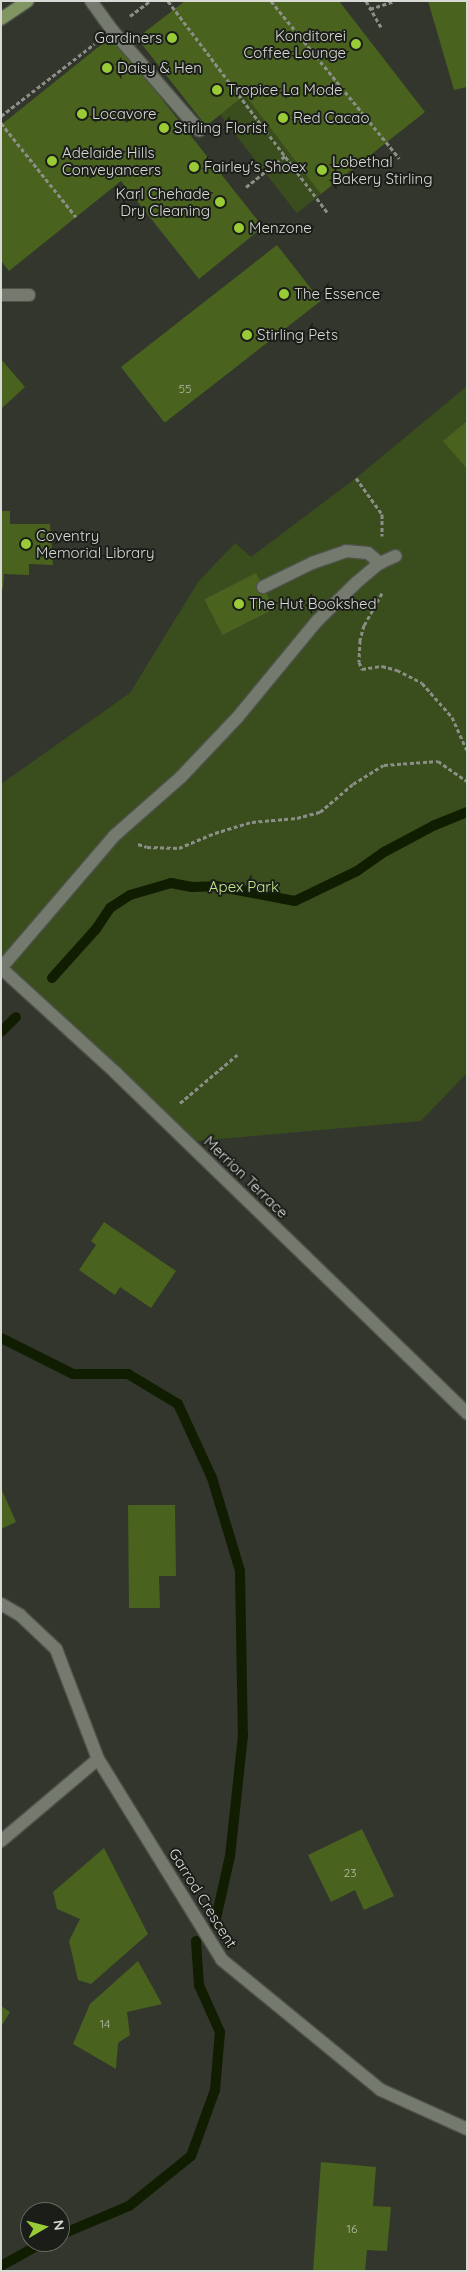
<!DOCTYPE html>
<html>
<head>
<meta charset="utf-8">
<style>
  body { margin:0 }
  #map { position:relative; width:468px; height:2272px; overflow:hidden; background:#32362d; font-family:Quicksand,sans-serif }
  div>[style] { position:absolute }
  .green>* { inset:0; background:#3a4d1c; transform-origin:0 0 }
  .stream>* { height:10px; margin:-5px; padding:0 5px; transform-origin:5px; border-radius:5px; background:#111d00 }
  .building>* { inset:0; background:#49621e; transform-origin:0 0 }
  .path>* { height:3px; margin-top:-1.5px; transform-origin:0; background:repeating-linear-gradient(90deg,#8b8f87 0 4px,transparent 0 6.5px) }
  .roads { filter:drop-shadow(1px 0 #4f534b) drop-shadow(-1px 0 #4f534b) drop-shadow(0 1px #4f534b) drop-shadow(0 -1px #4f534b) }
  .lane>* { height:12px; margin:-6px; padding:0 6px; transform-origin:6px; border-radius:6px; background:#757a6f }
  .street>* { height:12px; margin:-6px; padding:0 6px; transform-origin:6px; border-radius:6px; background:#757a6f }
  .primary>* { height:12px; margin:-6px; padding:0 6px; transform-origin:6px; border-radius:6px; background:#809561 }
  .dots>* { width:14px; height:14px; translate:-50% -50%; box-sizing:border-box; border:2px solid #1b1d19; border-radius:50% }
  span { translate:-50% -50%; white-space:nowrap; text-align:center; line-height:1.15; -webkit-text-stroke:4px #1b1d19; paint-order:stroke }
  .number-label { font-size:12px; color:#b4bda7 }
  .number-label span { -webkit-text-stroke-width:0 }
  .poi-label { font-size:15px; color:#d8dbd5 }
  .right { translate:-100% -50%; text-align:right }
  .left { translate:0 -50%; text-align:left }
  .park-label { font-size:15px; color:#c2e989 }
  .street-label { font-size:15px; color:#d8dbd5 }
  .frame { position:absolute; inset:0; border:2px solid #d8dbd5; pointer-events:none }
  .north { position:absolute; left:20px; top:2202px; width:50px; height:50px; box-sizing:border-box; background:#1b1d19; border:1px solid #676964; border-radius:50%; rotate:82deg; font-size:14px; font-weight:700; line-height:20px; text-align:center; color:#d8dbd5 }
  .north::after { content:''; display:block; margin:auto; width:18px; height:22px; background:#98cb36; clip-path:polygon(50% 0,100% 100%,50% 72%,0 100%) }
</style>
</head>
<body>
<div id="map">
  <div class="green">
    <div style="left:245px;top:95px;width:125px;height:32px;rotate:52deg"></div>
    <div style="clip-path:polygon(467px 386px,467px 1073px,421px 1121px,186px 1142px,1px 968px,1px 784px,130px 693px,198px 582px,235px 543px,251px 557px,356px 478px)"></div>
  </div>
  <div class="stream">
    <div style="left:52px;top:978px;width:66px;rotate:-48.1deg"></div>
    <div style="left:96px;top:929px;width:25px;rotate:-56deg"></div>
    <div style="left:110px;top:908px;width:24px;rotate:-33deg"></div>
    <div style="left:130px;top:895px;width:43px;rotate:-16.3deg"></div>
    <div style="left:171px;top:883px;width:21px;rotate:11deg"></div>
    <div style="left:192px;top:887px;width:24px;rotate:-2deg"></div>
    <div style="left:216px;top:886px;width:80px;rotate:10.8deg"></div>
    <div style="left:295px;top:901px;width:69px;rotate:-25.8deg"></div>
    <div style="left:357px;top:871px;width:35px;rotate:-35deg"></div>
    <div style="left:386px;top:851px;width:55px;rotate:-28deg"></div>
    <div style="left:435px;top:825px;width:35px;rotate:-22deg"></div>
    <div style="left:1px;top:1032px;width:21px;rotate:-45deg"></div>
    <div style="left:1px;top:1338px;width:80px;rotate:26.6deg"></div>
    <div style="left:73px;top:1374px;width:55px"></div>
    <div style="left:128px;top:1374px;width:58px;rotate:31deg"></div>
    <div style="left:178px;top:1404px;width:81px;rotate:65.3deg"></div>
    <div style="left:212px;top:1478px;width:97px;rotate:73.2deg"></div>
    <div style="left:240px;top:1571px;width:164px;rotate:89deg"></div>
    <div style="left:243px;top:1735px;width:122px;rotate:96.1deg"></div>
    <div style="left:230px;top:1856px;width:69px;rotate:102.6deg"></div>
    <div style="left:60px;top:2235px;width:75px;rotate:-22.8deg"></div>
    <div style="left:129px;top:2206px;width:80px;rotate:-38.9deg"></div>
    <div style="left:191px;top:2156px;width:70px;rotate:-70deg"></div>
    <div style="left:215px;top:2090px;width:58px;rotate:-85.1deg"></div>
    <div style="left:220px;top:2032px;width:51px;rotate:-114.1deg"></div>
    <div style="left:199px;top:1985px;width:44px;rotate:-93.9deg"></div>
    <div style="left:1px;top:2266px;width:49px;rotate:-29.2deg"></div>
  </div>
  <div class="building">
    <div style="clip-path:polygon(185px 1px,339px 1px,425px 112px,321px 194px,245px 95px,206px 126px,137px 38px)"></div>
    <div style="clip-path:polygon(428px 1px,467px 1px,467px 87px,454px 90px)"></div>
    <div style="clip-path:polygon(112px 36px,263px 227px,199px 279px,121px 181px,9px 271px,1px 261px,1px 125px)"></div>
    <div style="left:277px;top:245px;width:71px;height:198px;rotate:52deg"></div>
    <div style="clip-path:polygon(1px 359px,25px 387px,1px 409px)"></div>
    <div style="clip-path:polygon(467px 421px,467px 469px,443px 441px)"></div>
    <div style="clip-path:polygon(1px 511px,10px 511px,10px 524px,50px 524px,53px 565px,29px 564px,29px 575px,4px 574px,3px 589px,1px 589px)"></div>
    <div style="left:256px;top:573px;width:40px;height:58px;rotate:63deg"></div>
    <div style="clip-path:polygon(104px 1222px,176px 1271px,151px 1308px,120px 1287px,115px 1295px,79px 1270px,96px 1245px,91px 1241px)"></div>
    <div style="clip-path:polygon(1px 1488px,16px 1522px,1px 1529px)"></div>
    <div style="clip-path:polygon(128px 1505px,175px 1505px,176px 1576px,159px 1576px,160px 1608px,129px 1608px)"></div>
    <div style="clip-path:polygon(362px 1829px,394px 1896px,364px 1910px,355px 1890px,331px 1902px,308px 1855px)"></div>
    <div style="clip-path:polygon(104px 1848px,148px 1934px,91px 1984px,78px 1980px,69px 1941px,80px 1919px,57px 1909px,53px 1892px)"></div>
    <div style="clip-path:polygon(138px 1961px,162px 2004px,127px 2012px,130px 2035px,118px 2043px,116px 2069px,73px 2044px,90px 2004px)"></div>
    <div style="clip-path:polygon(1px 2006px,10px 2012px,1px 2027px)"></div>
    <div style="clip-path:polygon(321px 2162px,376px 2167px,373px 2206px,391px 2207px,387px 2251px,367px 2250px,365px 2271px,313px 2271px)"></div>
  </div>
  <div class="path">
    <div style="left:168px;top:1px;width:266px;rotate:53deg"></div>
    <div style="left:271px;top:1px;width:203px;rotate:50.8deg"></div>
    <div style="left:366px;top:1px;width:30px;rotate:60deg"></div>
    <div style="left:370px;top:9px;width:25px;rotate:-18deg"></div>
    <div style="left:130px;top:16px;width:25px;rotate:-37deg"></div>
    <div style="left:1px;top:116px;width:118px;rotate:-37.7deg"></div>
    <div style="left:1px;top:123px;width:120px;rotate:51.4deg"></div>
    <div style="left:246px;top:187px;width:50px;rotate:-38.5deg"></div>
    <div style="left:356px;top:478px;width:44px;rotate:54.2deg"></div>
    <div style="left:382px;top:514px;width:22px;rotate:90deg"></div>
    <div style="left:382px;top:593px;width:37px;rotate:119deg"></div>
    <div style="left:364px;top:625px;width:16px;rotate:105deg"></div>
    <div style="left:360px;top:640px;width:22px;rotate:93deg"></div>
    <div style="left:359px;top:662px;width:8px;rotate:67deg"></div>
    <div style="left:362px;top:669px;width:20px;rotate:-9deg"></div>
    <div style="left:382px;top:666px;width:16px;rotate:15deg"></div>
    <div style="left:397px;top:670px;width:28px;rotate:27deg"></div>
    <div style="left:422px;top:683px;width:45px;rotate:48.6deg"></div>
    <div style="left:452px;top:717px;width:36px;rotate:66deg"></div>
    <div style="left:138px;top:844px;width:9px;rotate:18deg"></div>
    <div style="left:147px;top:847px;width:32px;rotate:2deg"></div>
    <div style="left:179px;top:848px;width:39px;rotate:-23deg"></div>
    <div style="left:215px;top:833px;width:39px;rotate:-17deg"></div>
    <div style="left:252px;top:822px;width:45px;rotate:-5.1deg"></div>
    <div style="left:297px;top:818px;width:24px;rotate:-15deg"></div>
    <div style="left:320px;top:812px;width:43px;rotate:-40.3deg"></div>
    <div style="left:353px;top:784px;width:36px;rotate:-32deg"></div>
    <div style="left:384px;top:765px;width:54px;rotate:-4.2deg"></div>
    <div style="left:438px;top:761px;width:35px;rotate:35deg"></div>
    <div style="left:180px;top:1103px;width:75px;rotate:-40.1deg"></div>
  </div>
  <div class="roads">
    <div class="lane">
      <div style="left:91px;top:1px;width:36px;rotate:54deg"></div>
      <div style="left:112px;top:30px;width:133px;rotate:49deg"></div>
      <div style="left:1px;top:295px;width:28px"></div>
      <div style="left:263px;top:587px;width:55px;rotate:-26.1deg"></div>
      <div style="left:312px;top:563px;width:36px;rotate:-19deg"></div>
      <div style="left:346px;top:551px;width:22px;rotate:5deg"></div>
      <div style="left:368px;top:553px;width:16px;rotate:40deg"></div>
      <div style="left:1px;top:968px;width:174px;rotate:-49.4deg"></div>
      <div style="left:114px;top:836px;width:89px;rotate:-41.4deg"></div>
      <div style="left:181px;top:777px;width:81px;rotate:-46.5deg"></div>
      <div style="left:237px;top:718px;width:126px;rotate:-50.5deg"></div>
      <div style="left:317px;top:621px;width:56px;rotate:-44.3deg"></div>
      <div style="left:357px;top:582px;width:30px;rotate:-40deg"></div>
      <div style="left:380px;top:563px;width:17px;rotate:-24deg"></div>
    </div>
    <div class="street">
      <div style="left:1px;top:968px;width:156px;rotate:42.4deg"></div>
      <div style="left:116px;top:1073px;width:489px;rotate:44.1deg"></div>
      <div style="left:1px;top:1604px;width:22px;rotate:30deg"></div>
      <div style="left:20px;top:1615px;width:50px;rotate:43.4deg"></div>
      <div style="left:56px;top:1649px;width:118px;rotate:69.1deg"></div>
      <div style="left:98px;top:1759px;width:236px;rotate:58.3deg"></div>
      <div style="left:222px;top:1960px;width:205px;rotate:39.3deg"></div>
      <div style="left:381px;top:2090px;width:94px;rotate:24.4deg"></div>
      <div style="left:1px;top:1841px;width:127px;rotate:-40.2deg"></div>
    </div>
    <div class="primary">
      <div style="left:1px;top:19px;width:32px;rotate:-34deg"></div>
    </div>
  </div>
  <div class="dots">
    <div style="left:172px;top:38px;background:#98cb36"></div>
    <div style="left:356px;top:44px;background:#98cb36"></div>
    <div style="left:107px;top:68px;background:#98cb36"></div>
    <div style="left:217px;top:90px;background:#98cb36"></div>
    <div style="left:82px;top:114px;background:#98cb36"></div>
    <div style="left:283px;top:118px;background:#98cb36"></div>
    <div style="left:164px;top:128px;background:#98cb36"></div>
    <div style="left:52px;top:161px;background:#98cb36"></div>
    <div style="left:194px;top:167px;background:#98cb36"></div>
    <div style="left:322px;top:170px;background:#98cb36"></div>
    <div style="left:220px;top:202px;background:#98cb36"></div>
    <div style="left:239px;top:228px;background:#98cb36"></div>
    <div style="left:284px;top:294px;background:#98cb36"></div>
    <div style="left:247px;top:335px;background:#98cb36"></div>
    <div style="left:26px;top:544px;background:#98cb36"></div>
    <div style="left:239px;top:604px;background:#98cb36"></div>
  </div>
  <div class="number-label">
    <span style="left:185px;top:389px">55</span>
    <span style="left:350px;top:1873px">23</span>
    <span style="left:105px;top:2024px">14</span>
    <span style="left:352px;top:2229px">16</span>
  </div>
  <div class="poi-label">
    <span class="right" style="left:346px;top:44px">Konditorei<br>Coffee Lounge</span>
    <span class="right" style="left:162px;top:38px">Gardiners</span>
    <span class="left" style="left:117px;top:68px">Daisy &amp; Hen</span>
    <span class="left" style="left:227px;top:90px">Tropice La Mode</span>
    <span class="left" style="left:92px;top:114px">Locavore</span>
    <span class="left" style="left:293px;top:118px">Red Cacao</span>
    <span class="left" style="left:174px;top:128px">Stirling Florist</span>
    <span class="left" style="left:62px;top:161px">Adelaide Hills<br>Conveyancers</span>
    <span class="left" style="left:332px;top:170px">Lobethal<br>Bakery Stirling</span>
    <span class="left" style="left:204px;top:167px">Fairley's Shoex</span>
    <span class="right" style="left:210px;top:202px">Karl Chehade<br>Dry Cleaning</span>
    <span class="left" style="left:249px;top:228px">Menzone</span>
    <span class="left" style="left:294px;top:294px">The Essence</span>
    <span class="left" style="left:257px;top:335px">Stirling Pets</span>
    <span class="left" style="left:36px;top:544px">Coventry<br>Memorial Library</span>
    <span class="left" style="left:249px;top:604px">The Hut Bookshed</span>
  </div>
  <div class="park-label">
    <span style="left:244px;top:887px">Apex Park</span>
  </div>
  <div class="street-label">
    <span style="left:246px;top:1177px;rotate:44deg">Merrion Terrace</span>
    <span style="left:203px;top:1898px;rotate:58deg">Garrod Crescent</span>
  </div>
  <div class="frame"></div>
  <div class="north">N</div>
</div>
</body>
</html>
